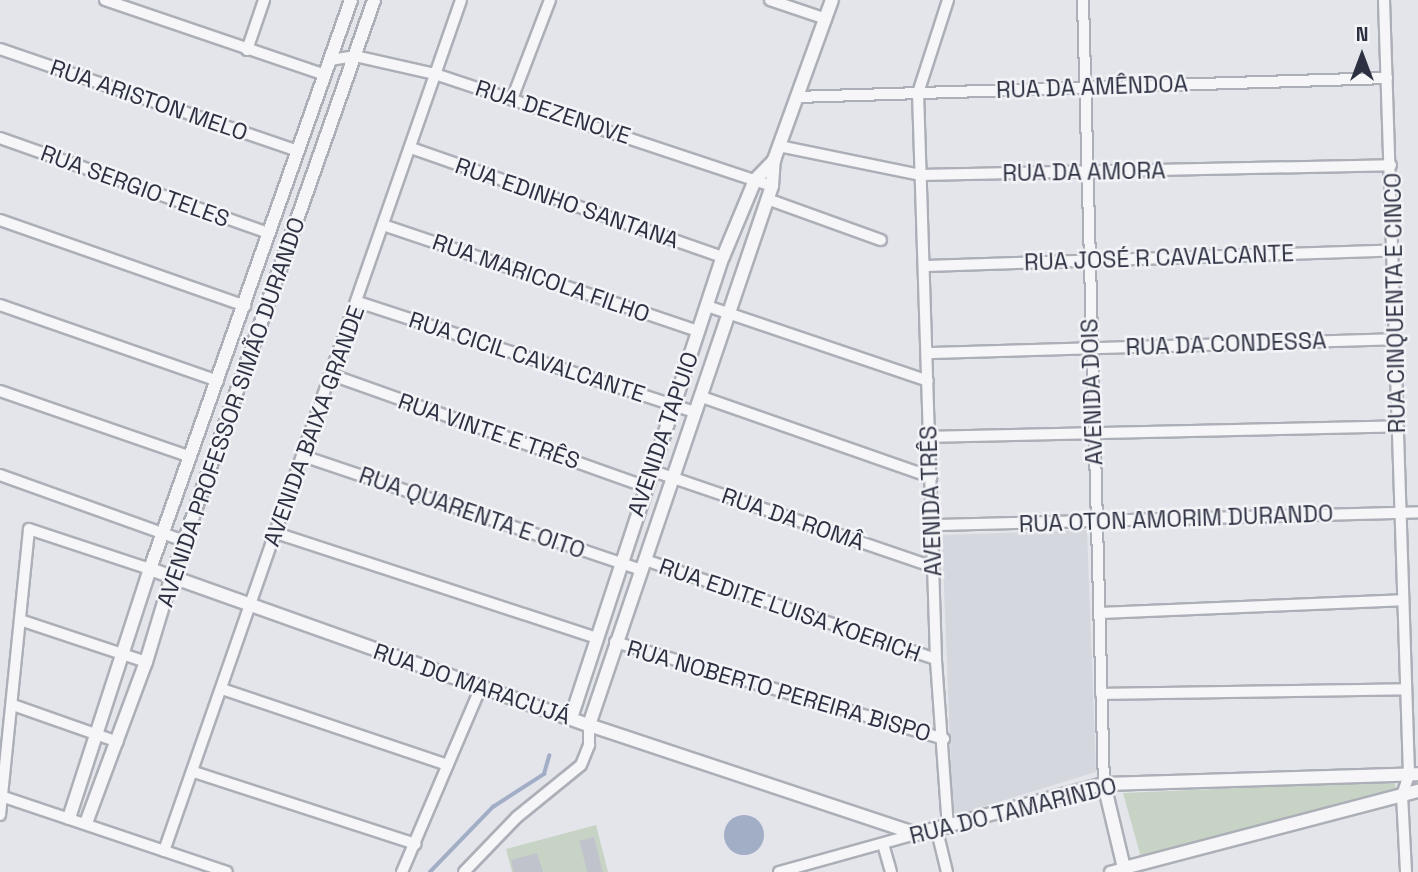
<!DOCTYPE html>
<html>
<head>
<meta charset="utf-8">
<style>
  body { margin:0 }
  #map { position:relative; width:1418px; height:872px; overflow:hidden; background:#e3e5ea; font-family:"Space Grotesk",sans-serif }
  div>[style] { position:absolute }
  .built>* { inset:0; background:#d5d7df }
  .green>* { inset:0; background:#c6d3c5 }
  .water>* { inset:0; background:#a2adc6 }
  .round { border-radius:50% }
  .stream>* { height:3.5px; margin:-1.75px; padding:0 1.75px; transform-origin:1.75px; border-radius:1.75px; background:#a2adc6 }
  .building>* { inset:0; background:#c1c3cc; transform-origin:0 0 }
  .roads { filter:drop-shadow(2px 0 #acafb7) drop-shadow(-2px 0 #acafb7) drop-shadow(0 2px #acafb7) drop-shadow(0 -2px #acafb7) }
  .minor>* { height:10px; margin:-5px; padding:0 5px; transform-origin:5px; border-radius:5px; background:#f6f6f8 }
  .tertiary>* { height:12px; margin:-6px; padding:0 6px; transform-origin:6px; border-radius:6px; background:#f6f6f8 }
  span { translate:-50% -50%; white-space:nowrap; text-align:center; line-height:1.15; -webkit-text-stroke:5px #f3f4f7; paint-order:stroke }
  .street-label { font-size:23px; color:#2c3041 }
  .north { position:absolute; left:1327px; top:21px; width:70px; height:70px; -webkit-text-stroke:5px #f3f4f7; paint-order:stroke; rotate:0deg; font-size:19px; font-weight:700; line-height:28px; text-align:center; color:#2c3041 }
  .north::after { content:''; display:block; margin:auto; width:24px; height:32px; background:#2c3041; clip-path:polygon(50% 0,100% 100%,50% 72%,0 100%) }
</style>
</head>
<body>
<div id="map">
  <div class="built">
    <div style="clip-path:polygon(1087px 530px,1096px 772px,953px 816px,942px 535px)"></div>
  </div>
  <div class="green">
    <div style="clip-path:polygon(1394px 781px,1397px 792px,1142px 861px,1123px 793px)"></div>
    <div style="clip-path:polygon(596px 825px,608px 872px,512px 872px,506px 849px)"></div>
  </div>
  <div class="water">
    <div class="round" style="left:724px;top:815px;width:40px;height:40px"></div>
  </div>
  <div class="stream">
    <div style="left:430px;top:872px;width:91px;rotate:-45.9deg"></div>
    <div style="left:493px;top:807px;width:61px;rotate:-32.9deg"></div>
    <div style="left:544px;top:774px;width:19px;rotate:-74deg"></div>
  </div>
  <div class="building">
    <div style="left:594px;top:837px;width:36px;height:15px;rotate:76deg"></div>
    <div style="clip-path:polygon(537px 853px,543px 872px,514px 872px,511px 860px)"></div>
  </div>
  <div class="roads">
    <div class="minor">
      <div style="left:105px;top:0;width:232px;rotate:18.8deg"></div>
      <div style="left:770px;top:0;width:59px;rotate:18.7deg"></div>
      <div style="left:1083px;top:0;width:784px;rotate:88.47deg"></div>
      <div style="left:1384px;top:0;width:775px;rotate:88.15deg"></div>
      <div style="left:1409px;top:775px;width:21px;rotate:109deg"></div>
      <div style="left:1402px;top:795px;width:77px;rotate:87deg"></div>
      <div style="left:0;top:49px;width:315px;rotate:18.9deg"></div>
      <div style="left:247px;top:50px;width:53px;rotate:-71.2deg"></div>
      <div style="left:330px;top:60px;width:25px;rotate:-9deg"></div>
      <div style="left:355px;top:56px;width:82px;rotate:12.7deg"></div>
      <div style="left:435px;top:74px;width:355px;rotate:18.4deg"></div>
      <div style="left:796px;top:97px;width:591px;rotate:-1.84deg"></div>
      <div style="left:512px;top:99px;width:106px;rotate:-69deg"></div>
      <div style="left:0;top:138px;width:285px;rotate:19.5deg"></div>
      <div style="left:779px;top:146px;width:144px;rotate:11.6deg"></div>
      <div style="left:920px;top:175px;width:471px;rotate:-1.2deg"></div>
      <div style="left:411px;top:148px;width:330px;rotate:19.3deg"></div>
      <div style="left:767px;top:199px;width:121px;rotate:19.8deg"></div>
      <div style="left:0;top:220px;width:260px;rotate:19.3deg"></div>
      <div style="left:383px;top:225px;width:332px;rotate:18.6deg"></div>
      <div style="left:924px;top:266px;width:470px;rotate:-1.9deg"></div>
      <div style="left:358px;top:302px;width:354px;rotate:18.1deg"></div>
      <div style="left:0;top:305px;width:231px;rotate:19.2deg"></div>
      <div style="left:707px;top:306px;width:233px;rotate:18.7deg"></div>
      <div style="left:929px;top:353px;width:468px;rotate:-1.7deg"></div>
      <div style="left:332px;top:375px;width:333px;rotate:19.6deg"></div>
      <div style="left:0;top:391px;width:202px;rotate:19.1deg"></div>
      <div style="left:702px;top:397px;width:243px;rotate:19.3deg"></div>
      <div style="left:929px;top:437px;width:468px;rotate:-1.3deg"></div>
      <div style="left:303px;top:456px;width:358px;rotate:18.6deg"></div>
      <div style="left:653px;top:471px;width:296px;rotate:18.9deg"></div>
      <div style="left:0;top:475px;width:195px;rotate:19.7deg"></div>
      <div style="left:934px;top:525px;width:484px;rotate:-1.5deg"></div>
      <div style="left:276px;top:533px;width:336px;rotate:18.1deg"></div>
      <div style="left:645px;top:560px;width:307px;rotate:18.8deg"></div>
      <div style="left:1099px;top:613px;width:304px;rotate:-2.4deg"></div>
      <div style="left:20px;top:620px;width:133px;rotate:18.4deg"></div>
      <div style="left:615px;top:642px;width:343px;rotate:16.4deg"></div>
      <div style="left:222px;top:689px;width:238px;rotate:18.6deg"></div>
      <div style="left:1101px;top:694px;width:304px;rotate:-0.9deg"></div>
      <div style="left:13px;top:705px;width:111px;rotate:19.4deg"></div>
      <div style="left:194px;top:772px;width:233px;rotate:18deg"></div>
      <div style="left:4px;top:797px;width:235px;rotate:18.6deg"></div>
      <div style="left:0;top:815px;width:287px;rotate:-84.2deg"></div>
      <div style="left:29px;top:529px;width:127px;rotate:18.3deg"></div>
      <div style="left:948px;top:828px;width:169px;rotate:-94.1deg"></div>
      <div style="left:936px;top:659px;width:566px;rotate:-91.82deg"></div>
      <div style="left:918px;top:93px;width:98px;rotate:-72.1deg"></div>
      <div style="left:937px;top:831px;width:42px;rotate:76.3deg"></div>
      <div style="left:883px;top:844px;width:29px;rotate:74deg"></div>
      <div style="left:164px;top:851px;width:901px;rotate:-70.76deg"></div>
      <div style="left:402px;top:872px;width:201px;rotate:-66.9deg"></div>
      <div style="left:464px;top:872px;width:76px;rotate:-46.1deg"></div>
      <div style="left:517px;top:817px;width:82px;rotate:-39.1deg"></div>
      <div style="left:581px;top:765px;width:22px;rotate:-68deg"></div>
      <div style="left:589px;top:745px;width:20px;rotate:-90deg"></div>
      <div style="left:779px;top:872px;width:142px;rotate:-15.5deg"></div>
      <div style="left:1110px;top:872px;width:15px;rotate:-16deg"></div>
    </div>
    <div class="tertiary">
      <div style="left:150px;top:569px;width:466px;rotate:19.6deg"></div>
      <div style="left:589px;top:725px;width:345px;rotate:18.4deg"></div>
      <div style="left:916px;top:834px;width:195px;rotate:-14.9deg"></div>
      <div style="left:1104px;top:784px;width:314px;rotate:-1.8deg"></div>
      <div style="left:571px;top:718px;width:485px;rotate:-71.8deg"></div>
      <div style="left:723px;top:257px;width:83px;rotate:-67.4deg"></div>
      <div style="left:755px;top:180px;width:28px;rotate:-46deg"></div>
      <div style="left:589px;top:725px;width:569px;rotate:-71.25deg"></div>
      <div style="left:772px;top:186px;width:26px;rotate:-86deg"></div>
      <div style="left:774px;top:160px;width:170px;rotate:-70.1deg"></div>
      <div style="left:1104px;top:784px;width:90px;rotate:76.6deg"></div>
      <div style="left:69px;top:818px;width:262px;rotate:-72deg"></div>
      <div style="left:150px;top:569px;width:603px;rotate:-70.54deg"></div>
      <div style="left:86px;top:823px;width:172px;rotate:-69.6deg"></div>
      <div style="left:146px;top:662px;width:90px;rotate:-73.2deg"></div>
      <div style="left:172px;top:576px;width:610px;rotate:-70.67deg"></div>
      <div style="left:1124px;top:868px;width:304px;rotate:-14.7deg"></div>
    </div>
  </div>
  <div class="street-label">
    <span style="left:1092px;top:87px;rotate:-2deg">RUA DA AMÊNDOA</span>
    <span style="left:149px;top:100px;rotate:19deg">RUA ARISTON MELO</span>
    <span style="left:553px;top:112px;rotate:18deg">RUA DEZENOVE</span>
    <span style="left:1084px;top:172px;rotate:-1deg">RUA DA AMORA</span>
    <span style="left:135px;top:186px;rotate:20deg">RUA SERGIO TELES</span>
    <span style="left:567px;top:203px;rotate:19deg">RUA EDINHO SANTANA</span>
    <span style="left:1159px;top:258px;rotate:-2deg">RUA JOSÉ R CAVALCANTE</span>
    <span style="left:541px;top:278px;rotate:19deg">RUA MARICOLA FILHO</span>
    <span style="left:1395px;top:303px;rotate:-91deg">RUA CINQUENTA E CINCO</span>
    <span style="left:1226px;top:344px;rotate:-2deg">RUA DA CONDESSA</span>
    <span style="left:527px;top:357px;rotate:18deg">RUA CICIL CAVALCANTE</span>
    <span style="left:1092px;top:392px;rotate:-92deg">AVENIDA DOIS</span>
    <span style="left:231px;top:412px;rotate:-71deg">AVENIDA PROFESSOR SIMÃO DURANDO</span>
    <span style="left:314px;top:426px;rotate:-70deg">AVENIDA BAIXA GRANDE</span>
    <span style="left:489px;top:431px;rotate:19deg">RUA VINTE E TRÊS</span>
    <span style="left:663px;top:434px;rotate:-71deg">AVENIDA TAPUIO</span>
    <span style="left:931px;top:501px;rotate:-92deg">AVENIDA TRÊS</span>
    <span style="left:472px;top:513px;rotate:19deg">RUA QUARENTA E OITO</span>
    <span style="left:793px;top:519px;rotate:19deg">RUA DA ROMÂ</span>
    <span style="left:1176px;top:519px;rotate:-2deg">RUA OTON AMORIM DURANDO</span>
    <span style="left:790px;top:610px;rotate:19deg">RUA EDITE LUISA KOERICH</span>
    <span style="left:472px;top:684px;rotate:19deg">RUA DO MARACUJÁ</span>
    <span style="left:779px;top:691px;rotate:16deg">RUA NOBERTO PEREIRA BISPO</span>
    <span style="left:1013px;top:811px;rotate:-14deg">RUA DO TAMARINDO</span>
  </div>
  <div class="north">N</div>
</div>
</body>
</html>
